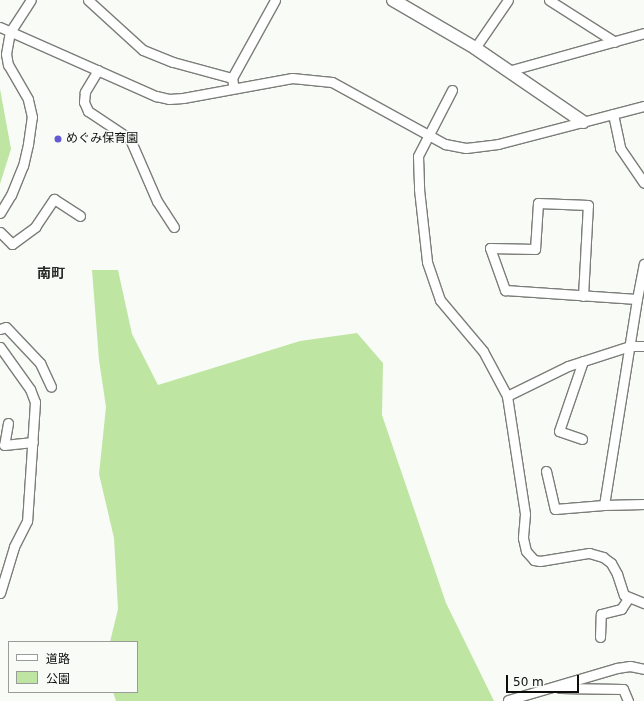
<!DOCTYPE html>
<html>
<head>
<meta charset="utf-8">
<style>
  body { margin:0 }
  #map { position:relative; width:644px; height:701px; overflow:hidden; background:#f9fbf7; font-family:"DejaVu Sans","Noto Sans JP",sans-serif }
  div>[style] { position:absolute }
  .green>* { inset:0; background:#bfe5a2 }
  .roads { filter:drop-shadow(1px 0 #7b7d79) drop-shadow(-1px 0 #7b7d79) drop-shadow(0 1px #7b7d79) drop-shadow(0 -1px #7b7d79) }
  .street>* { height:9px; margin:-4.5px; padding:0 4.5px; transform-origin:4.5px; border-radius:4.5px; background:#fff }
  .secondary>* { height:12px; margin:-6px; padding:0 6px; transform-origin:6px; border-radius:6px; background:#fff }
  .dots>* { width:11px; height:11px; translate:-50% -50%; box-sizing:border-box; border:2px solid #f9fbf7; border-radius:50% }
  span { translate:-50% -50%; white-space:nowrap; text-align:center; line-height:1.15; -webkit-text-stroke:3px #f9fbf7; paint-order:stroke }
  .poi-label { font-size:12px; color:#0d0d0c }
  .left { translate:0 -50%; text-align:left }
  .quarter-label { font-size:14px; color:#292b28; font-weight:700 }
  .legend { position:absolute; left:8px; top:641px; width:130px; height:52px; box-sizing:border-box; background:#f9fbf7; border:1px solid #9b9c99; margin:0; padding:5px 7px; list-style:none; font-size:12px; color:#0d0d0c }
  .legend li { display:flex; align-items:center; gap:8px; height:20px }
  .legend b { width:20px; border:1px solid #9b9c99 }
  .scale { position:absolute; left:506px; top:675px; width:73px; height:18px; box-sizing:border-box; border:2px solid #0d0d0c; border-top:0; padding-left:5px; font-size:12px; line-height:14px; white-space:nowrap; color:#0d0d0c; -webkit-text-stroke:3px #f9fbf7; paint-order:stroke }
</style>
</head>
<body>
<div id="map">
  <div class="green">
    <div style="clip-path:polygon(0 89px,11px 149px,0 184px)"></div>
    <div style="clip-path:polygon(92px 270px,118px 270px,132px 334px,158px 385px,300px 341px,357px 333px,383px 363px,382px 415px,446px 603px,494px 701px,116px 701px,113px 692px,137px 692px,137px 642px,110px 642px,118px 609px,114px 538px,99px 474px,106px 407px,99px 360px)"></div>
  </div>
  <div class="roads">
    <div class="street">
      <div style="left:88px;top:0;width:74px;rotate:42.3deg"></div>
      <div style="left:143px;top:50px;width:32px;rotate:22deg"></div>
      <div style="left:173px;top:62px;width:61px;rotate:15.2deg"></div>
      <div style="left:549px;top:0;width:78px;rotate:32.5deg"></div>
      <div style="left:0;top:27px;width:171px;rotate:23.9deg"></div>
      <div style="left:156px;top:96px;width:13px;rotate:13deg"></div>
      <div style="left:169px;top:99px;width:14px;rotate:-4deg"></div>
      <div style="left:183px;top:98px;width:111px;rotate:-10.4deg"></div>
      <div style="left:292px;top:78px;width:40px;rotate:5.7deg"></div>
      <div style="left:332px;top:82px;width:129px;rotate:28.8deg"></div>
      <div style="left:445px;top:144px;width:21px;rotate:11deg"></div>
      <div style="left:466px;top:148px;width:32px;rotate:-7deg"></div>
      <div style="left:498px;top:144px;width:151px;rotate:-14.6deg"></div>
      <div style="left:475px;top:48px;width:58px;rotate:-55.5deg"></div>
      <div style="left:98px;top:70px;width:26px;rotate:121deg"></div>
      <div style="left:85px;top:92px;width:10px;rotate:96deg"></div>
      <div style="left:84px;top:102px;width:10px;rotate:66deg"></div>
      <div style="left:88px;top:111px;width:50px;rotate:33.7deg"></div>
      <div style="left:130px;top:139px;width:68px;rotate:66.5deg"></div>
      <div style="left:157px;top:201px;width:31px;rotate:57deg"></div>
      <div style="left:508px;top:71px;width:141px;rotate:-15.6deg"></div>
      <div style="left:233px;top:84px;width:6px;rotate:-99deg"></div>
      <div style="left:232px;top:78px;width:89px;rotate:-61.1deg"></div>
      <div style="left:452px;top:90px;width:74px;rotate:117.3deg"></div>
      <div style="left:418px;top:156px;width:33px;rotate:88deg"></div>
      <div style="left:419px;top:189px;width:73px;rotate:83.7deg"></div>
      <div style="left:427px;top:262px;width:40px;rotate:71.1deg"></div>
      <div style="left:440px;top:300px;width:67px;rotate:49.9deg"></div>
      <div style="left:483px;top:351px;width:51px;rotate:61.9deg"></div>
      <div style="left:507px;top:396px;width:119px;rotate:81.3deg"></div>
      <div style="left:525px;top:514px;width:24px;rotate:95deg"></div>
      <div style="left:523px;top:538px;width:13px;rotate:77deg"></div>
      <div style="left:526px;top:551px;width:12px;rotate:48deg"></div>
      <div style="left:534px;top:560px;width:6px;rotate:9deg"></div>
      <div style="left:540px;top:561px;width:50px;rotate:-9.3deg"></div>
      <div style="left:589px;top:553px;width:15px;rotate:16deg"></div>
      <div style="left:603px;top:557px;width:10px;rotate:37deg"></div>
      <div style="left:611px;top:563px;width:13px;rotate:61deg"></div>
      <div style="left:617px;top:574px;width:22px;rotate:72deg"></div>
      <div style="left:624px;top:595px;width:22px;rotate:22deg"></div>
      <div style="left:613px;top:114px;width:35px;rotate:78deg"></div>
      <div style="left:620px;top:148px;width:42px;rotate:55.6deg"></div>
      <div style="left:0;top:213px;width:21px;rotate:-59deg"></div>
      <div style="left:11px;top:195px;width:31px;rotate:-68deg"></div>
      <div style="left:23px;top:166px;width:23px;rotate:-77deg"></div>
      <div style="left:28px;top:144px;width:27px;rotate:-82deg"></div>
      <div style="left:32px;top:117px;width:18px;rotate:-103deg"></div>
      <div style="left:28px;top:99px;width:39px;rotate:-120deg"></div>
      <div style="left:8px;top:65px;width:11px;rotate:-100deg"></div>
      <div style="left:6px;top:54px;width:22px;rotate:-80deg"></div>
      <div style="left:10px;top:32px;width:38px;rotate:-57deg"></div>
      <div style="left:0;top:232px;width:17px;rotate:45deg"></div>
      <div style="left:12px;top:244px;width:29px;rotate:-36deg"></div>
      <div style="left:35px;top:227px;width:34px;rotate:-56deg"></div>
      <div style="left:54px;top:199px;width:31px;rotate:33deg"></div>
      <div style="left:583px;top:296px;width:91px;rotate:-86.9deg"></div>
      <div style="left:588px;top:205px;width:50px;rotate:-177.7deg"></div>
      <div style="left:538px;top:203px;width:46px;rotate:93.7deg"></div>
      <div style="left:535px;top:249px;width:45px;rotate:-178.7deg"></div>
      <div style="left:490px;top:248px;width:45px;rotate:70.3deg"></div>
      <div style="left:505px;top:290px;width:132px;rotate:3.9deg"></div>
      <div style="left:0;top:329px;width:6px;rotate:-18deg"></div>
      <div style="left:6px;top:327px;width:50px;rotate:46.6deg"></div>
      <div style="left:40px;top:363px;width:26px;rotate:65deg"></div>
      <div style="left:0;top:347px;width:52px;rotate:54.5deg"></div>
      <div style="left:30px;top:389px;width:14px;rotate:69deg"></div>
      <div style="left:35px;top:402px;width:119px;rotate:93.8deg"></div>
      <div style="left:27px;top:521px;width:29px;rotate:117deg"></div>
      <div style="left:14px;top:547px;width:48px;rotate:106.9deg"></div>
      <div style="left:507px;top:396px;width:68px;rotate:-26.2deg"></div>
      <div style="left:568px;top:366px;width:65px;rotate:-17.9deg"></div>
      <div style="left:630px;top:346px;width:14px"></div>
      <div style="left:8px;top:423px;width:22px;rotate:100deg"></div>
      <div style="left:4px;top:445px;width:29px;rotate:-6deg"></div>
      <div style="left:582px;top:439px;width:24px;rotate:-161deg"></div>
      <div style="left:559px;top:431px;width:74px;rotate:-71.1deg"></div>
      <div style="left:546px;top:471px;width:39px;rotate:77deg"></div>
      <div style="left:555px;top:509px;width:49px;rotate:-4.7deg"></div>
      <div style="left:604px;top:505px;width:209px;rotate:-80.9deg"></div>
      <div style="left:637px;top:299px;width:36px;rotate:-79deg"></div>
      <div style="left:604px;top:505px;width:40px;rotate:-1.4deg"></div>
      <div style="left:600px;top:637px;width:23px;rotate:-88deg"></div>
      <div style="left:601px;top:614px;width:21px;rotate:-14deg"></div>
      <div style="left:621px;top:609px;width:14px;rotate:-56deg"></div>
      <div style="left:560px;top:688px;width:63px;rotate:0.9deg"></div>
      <div style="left:623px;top:689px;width:13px;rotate:67deg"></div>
      <div style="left:508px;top:700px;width:114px;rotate:-16.4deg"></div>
      <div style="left:617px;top:668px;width:13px;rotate:-9deg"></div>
      <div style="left:630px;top:666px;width:14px;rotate:12deg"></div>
    </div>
    <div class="secondary">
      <div style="left:393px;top:0;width:95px;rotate:30.3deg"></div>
      <div style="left:475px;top:48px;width:131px;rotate:34.4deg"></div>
    </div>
  </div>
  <div class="dots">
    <div style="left:58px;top:139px;background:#645ad3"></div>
  </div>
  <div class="poi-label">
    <span class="left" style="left:66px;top:139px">めぐみ保育園</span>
  </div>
  <div class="quarter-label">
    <span style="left:51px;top:273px">南町</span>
  </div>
  <ul class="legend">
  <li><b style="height:5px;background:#fff"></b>道路</li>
  <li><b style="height:11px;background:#bfe5a2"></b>公園</li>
  </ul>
  <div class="scale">50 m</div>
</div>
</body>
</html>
